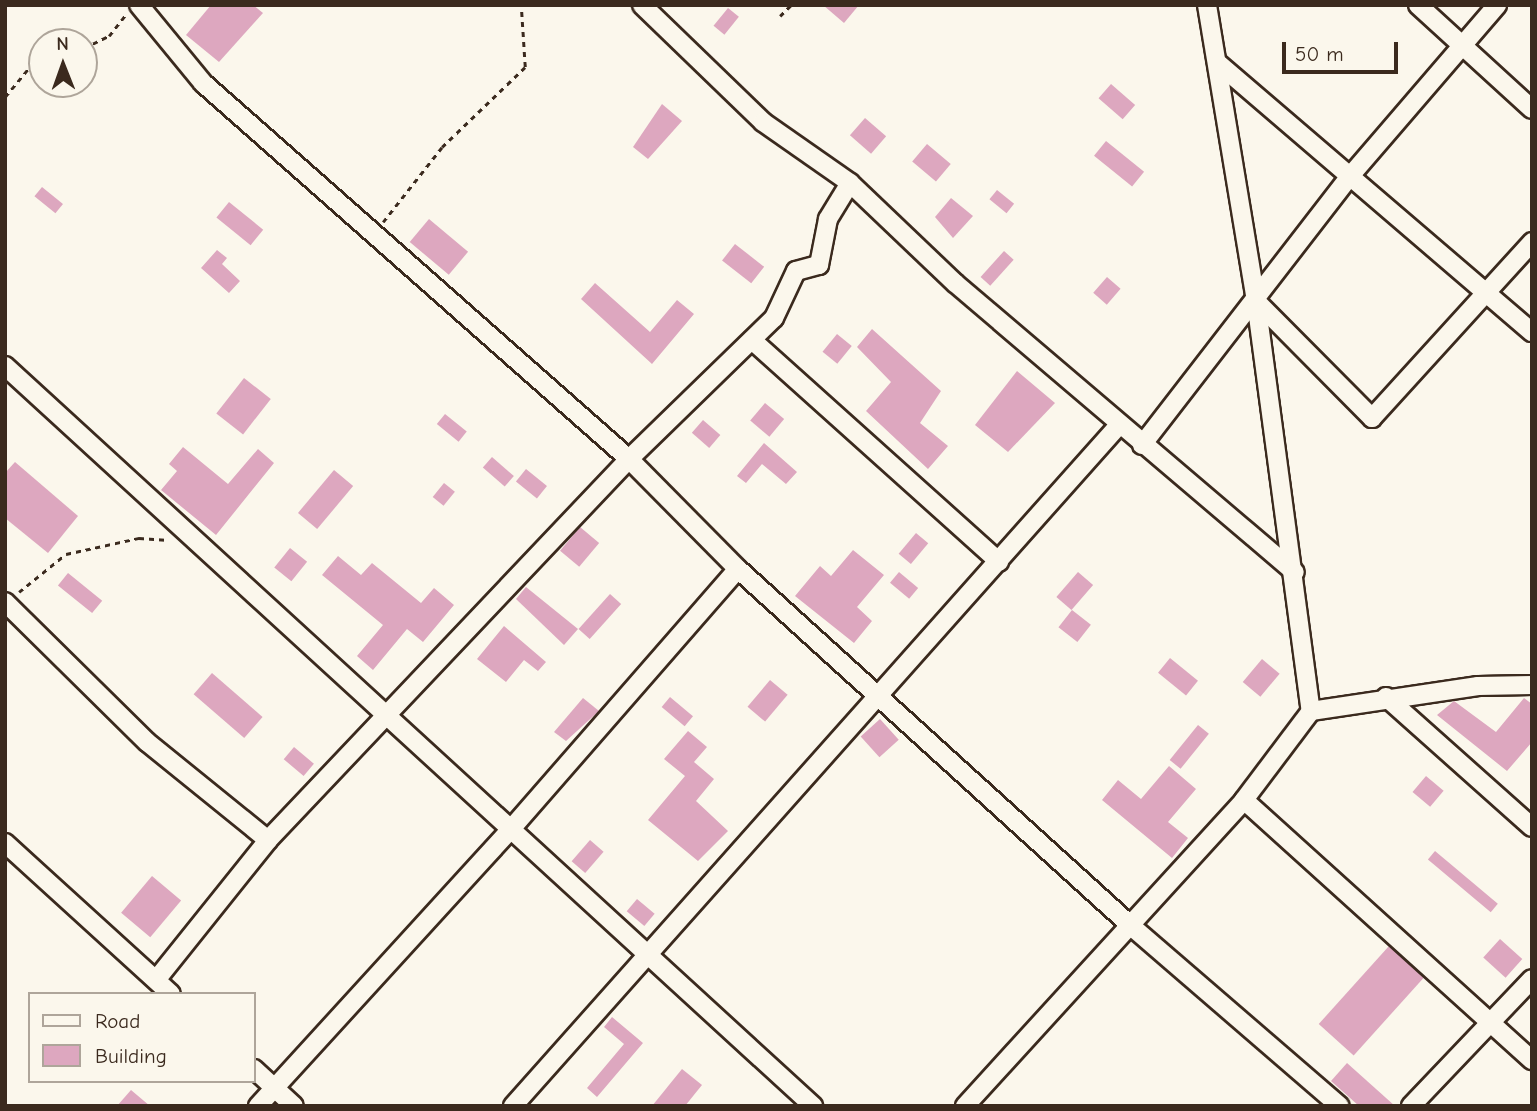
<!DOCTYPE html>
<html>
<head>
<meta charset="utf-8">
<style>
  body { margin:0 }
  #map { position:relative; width:1537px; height:1111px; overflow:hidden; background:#fbf7ec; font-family:"Comic Neue",sans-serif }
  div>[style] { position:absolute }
  .building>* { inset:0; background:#dda7bf; transform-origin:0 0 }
  .path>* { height:2.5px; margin-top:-1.25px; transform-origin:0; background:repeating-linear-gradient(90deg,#3b2a1e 0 5px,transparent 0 10px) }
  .roads { filter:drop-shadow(2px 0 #3b2a1e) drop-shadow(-2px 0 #3b2a1e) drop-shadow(0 2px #3b2a1e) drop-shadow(0 -2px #3b2a1e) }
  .street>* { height:18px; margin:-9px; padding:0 9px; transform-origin:9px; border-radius:9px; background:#fbf7ec }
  span { translate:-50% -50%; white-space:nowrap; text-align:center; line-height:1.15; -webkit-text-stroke:5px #fbf7ec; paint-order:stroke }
  .frame { position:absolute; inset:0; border:7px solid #3b2a1e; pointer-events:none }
  .legend { position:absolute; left:28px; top:992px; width:228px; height:91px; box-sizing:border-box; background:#fbf7ec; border:2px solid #aea59a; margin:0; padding:9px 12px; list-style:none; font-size:21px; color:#3b2a1e }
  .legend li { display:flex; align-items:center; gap:14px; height:35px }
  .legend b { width:35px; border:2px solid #aea59a }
  .north { position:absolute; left:28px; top:28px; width:70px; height:70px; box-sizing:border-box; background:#fbf7ec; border:2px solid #aea59a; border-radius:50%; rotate:359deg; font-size:19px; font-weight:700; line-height:28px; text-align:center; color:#3b2a1e }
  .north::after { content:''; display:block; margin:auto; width:24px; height:32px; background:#3b2a1e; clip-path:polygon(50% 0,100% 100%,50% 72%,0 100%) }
  .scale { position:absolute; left:1282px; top:42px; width:116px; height:32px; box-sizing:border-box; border:4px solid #3b2a1e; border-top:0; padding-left:9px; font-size:21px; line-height:24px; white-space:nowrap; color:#3b2a1e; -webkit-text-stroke:5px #fbf7ec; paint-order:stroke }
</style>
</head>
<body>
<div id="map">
  <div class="building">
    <div style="clip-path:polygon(211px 5px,253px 5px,263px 13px,219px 62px,186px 35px)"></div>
    <div style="clip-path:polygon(823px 5px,859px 5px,844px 23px)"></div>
    <div style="left:728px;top:8px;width:14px;height:23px;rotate:39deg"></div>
    <div style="left:1111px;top:84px;width:32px;height:19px;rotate:41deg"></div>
    <div style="clip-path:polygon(662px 104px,682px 121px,648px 159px,633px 147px)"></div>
    <div style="left:865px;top:118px;width:28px;height:23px;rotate:41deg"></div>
    <div style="left:1106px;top:141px;width:49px;height:19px;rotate:39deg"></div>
    <div style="left:927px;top:144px;width:31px;height:23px;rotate:40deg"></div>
    <div style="left:42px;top:187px;width:27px;height:12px;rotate:39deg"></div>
    <div style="left:997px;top:190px;width:22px;height:12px;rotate:39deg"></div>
    <div style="clip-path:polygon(951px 198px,973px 216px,953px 238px,935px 217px)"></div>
    <div style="left:229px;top:202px;width:44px;height:20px;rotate:39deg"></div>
    <div style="left:429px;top:219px;width:51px;height:30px;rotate:40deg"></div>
    <div style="left:735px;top:244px;width:37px;height:21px;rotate:38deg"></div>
    <div style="clip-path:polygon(217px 250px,227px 258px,222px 264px,240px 281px,229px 293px,201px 268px)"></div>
    <div style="left:1004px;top:251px;width:13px;height:35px;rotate:42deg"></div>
    <div style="left:1107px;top:277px;width:18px;height:21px;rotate:41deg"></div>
    <div style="clip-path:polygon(595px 283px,650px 332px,677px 300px,694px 314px,652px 364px,581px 299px)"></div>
    <div style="clip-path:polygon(872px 329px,941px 391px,920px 423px,948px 446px,928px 469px,866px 411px,891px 382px,857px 347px)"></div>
    <div style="left:837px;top:334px;width:19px;height:23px;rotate:39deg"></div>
    <div style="clip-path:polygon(1017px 371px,1055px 403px,1008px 452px,975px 425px)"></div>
    <div style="left:244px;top:378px;width:34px;height:45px;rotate:38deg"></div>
    <div style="left:765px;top:403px;width:25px;height:23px;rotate:40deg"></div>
    <div style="left:445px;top:414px;width:28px;height:13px;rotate:39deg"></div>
    <div style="left:703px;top:420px;width:23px;height:17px;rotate:41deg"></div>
    <div style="clip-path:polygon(764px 443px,797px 472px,786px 484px,762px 464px,746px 483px,737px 476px)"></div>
    <div style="clip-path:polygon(183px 447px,228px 484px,258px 449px,274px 463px,216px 535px,161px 490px,177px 471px,169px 464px)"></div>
    <div style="left:492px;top:457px;width:29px;height:14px;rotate:41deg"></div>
    <div style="clip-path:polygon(15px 462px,78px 516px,48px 553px,5px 518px,5px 473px)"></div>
    <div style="left:526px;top:469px;width:27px;height:16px;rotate:39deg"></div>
    <div style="left:334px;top:470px;width:25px;height:56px;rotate:40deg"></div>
    <div style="left:444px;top:483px;width:14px;height:18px;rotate:39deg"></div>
    <div style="left:580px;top:527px;width:25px;height:31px;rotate:40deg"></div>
    <div style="left:916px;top:533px;width:16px;height:27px;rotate:40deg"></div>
    <div style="left:290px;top:548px;width:22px;height:25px;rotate:39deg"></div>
    <div style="clip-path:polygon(853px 550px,884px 575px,857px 607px,872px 621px,854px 643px,795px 596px,820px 566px,831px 576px)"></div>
    <div style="clip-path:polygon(338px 556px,361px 575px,372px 563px,421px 603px,434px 588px,454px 605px,423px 642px,407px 629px,373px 670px,357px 656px,383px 625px,322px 575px)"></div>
    <div style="left:899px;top:572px;width:25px;height:14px;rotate:40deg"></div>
    <div style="left:1078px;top:572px;width:20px;height:33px;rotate:41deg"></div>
    <div style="left:68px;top:573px;width:44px;height:16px;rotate:39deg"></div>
    <div style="clip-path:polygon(526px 587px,578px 629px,564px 645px,516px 599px)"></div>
    <div style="left:610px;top:594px;width:15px;height:47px;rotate:42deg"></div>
    <div style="left:1072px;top:610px;width:24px;height:22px;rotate:38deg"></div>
    <div style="clip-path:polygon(504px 626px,546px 662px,538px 671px,524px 660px,506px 682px,477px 659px)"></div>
    <div style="left:1170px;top:658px;width:36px;height:19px;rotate:39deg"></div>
    <div style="left:1262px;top:659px;width:23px;height:30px;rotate:40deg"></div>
    <div style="left:212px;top:673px;width:67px;height:28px;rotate:41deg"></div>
    <div style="left:770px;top:680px;width:23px;height:35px;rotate:40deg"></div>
    <div style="left:670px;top:697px;width:30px;height:13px;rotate:40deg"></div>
    <div style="clip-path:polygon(583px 698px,599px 711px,566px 741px,554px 732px)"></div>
    <div style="clip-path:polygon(1524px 698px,1532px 704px,1532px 742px,1507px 771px,1437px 715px,1454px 701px,1496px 732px)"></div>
    <div style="left:880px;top:719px;width:28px;height:26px;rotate:48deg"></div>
    <div style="left:1198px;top:725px;width:14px;height:45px;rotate:39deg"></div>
    <div style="clip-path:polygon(688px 731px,707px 747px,694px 762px,714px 779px,696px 801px,728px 831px,698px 861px,648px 820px,685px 776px,664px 759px)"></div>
    <div style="left:294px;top:747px;width:26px;height:16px;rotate:40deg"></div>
    <div style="clip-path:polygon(1169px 766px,1196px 789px,1168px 822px,1188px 838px,1172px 858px,1102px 800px,1118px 780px,1141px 799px)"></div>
    <div style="left:1426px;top:776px;width:23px;height:21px;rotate:40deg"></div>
    <div style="left:590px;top:840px;width:18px;height:28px;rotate:41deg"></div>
    <div style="left:1435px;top:851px;width:82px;height:11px;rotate:40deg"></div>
    <div style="left:152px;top:876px;width:38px;height:48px;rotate:40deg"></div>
    <div style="left:637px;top:899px;width:23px;height:16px;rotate:40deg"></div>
    <div style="left:1500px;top:939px;width:30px;height:25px;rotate:42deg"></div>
    <div style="left:1389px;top:946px;width:47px;height:105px;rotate:42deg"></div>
    <div style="clip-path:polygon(612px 1017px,643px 1043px,597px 1097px,587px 1088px,624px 1044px,604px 1027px)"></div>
    <div style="clip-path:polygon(1347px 1063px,1395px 1106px,1359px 1106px,1331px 1081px)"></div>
    <div style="clip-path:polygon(682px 1069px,702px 1085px,685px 1106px,652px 1106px)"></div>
    <div style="clip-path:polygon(131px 1090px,150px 1106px,117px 1106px)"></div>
  </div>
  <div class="path">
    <div style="left:780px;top:16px;width:16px;rotate:-45deg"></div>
    <div style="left:84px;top:48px;width:28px;rotate:-26deg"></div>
    <div style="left:109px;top:36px;width:28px;rotate:-52deg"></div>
    <div style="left:5px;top:97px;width:58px;rotate:-50.6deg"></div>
    <div style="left:383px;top:222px;width:95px;rotate:-51.8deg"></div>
    <div style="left:442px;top:147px;width:115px;rotate:-43.9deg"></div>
    <div style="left:525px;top:67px;width:62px;rotate:-93.7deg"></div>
    <div style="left:19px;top:592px;width:60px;rotate:-39deg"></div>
    <div style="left:66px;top:554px;width:75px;rotate:-12.4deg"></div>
    <div style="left:139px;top:538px;width:30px;rotate:4deg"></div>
  </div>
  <div class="roads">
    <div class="street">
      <div style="left:139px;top:5px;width:101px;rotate:50.6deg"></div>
      <div style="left:203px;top:83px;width:568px;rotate:41.43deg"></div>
      <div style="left:629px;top:459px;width:155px;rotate:45.3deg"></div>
      <div style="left:738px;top:569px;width:530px;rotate:42.24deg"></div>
      <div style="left:1130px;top:925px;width:277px;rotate:40.8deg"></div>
      <div style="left:642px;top:5px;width:168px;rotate:44deg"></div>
      <div style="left:763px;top:122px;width:106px;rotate:35deg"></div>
      <div style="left:850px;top:183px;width:145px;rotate:43.6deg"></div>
      <div style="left:955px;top:283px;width:446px;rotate:40.4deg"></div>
      <div style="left:1207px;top:5px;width:300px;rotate:80.6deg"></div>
      <div style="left:1256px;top:301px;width:414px;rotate:82.4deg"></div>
      <div style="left:1418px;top:5px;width:154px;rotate:42.4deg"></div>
      <div style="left:1219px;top:64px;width:412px;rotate:40.6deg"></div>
      <div style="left:1256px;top:301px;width:165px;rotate:45.2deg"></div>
      <div style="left:1372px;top:418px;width:238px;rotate:-47.7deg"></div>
      <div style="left:752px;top:340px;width:332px;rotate:41.9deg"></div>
      <div style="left:5px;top:366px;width:1096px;rotate:42.48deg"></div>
      <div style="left:1142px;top:445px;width:341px;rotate:-52.3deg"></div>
      <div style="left:1351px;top:175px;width:224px;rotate:-49.3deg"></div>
      <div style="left:5px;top:602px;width:199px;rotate:44.6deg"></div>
      <div style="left:147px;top:742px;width:156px;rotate:39deg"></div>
      <div style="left:1386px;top:697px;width:195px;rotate:41.7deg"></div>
      <div style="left:1244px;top:800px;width:388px;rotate:42.1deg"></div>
      <div style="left:5px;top:843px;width:224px;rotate:42.3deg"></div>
      <div style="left:156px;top:980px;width:179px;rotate:-51.3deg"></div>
      <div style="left:268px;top:840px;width:525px;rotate:-46.54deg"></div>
      <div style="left:629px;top:459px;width:202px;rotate:-44.2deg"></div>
      <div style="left:774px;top:318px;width:52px;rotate:-64.9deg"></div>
      <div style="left:796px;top:271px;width:24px;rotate:-15deg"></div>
      <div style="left:819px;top:265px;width:47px;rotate:-78.9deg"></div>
      <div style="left:828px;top:219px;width:42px;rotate:-58.6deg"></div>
      <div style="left:254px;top:1069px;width:54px;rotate:42.8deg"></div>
      <div style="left:258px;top:1106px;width:375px;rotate:-47.6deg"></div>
      <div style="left:511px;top:829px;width:345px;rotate:-48.9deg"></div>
      <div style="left:513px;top:1106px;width:912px;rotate:-48.34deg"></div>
      <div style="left:965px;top:1106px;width:414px;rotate:-47.6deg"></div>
      <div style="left:1244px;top:800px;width:111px;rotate:-53deg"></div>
      <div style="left:1311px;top:711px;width:169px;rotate:-8.5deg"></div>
      <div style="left:1478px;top:686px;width:54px;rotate:-1.1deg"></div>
      <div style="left:1411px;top:1106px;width:175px;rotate:-46.4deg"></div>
    </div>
  </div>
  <div class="frame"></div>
  <ul class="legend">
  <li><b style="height:9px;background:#fbf7ec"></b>Road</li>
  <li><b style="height:19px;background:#dda7bf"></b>Building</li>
  </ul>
  <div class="north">N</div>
  <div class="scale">50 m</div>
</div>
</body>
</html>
